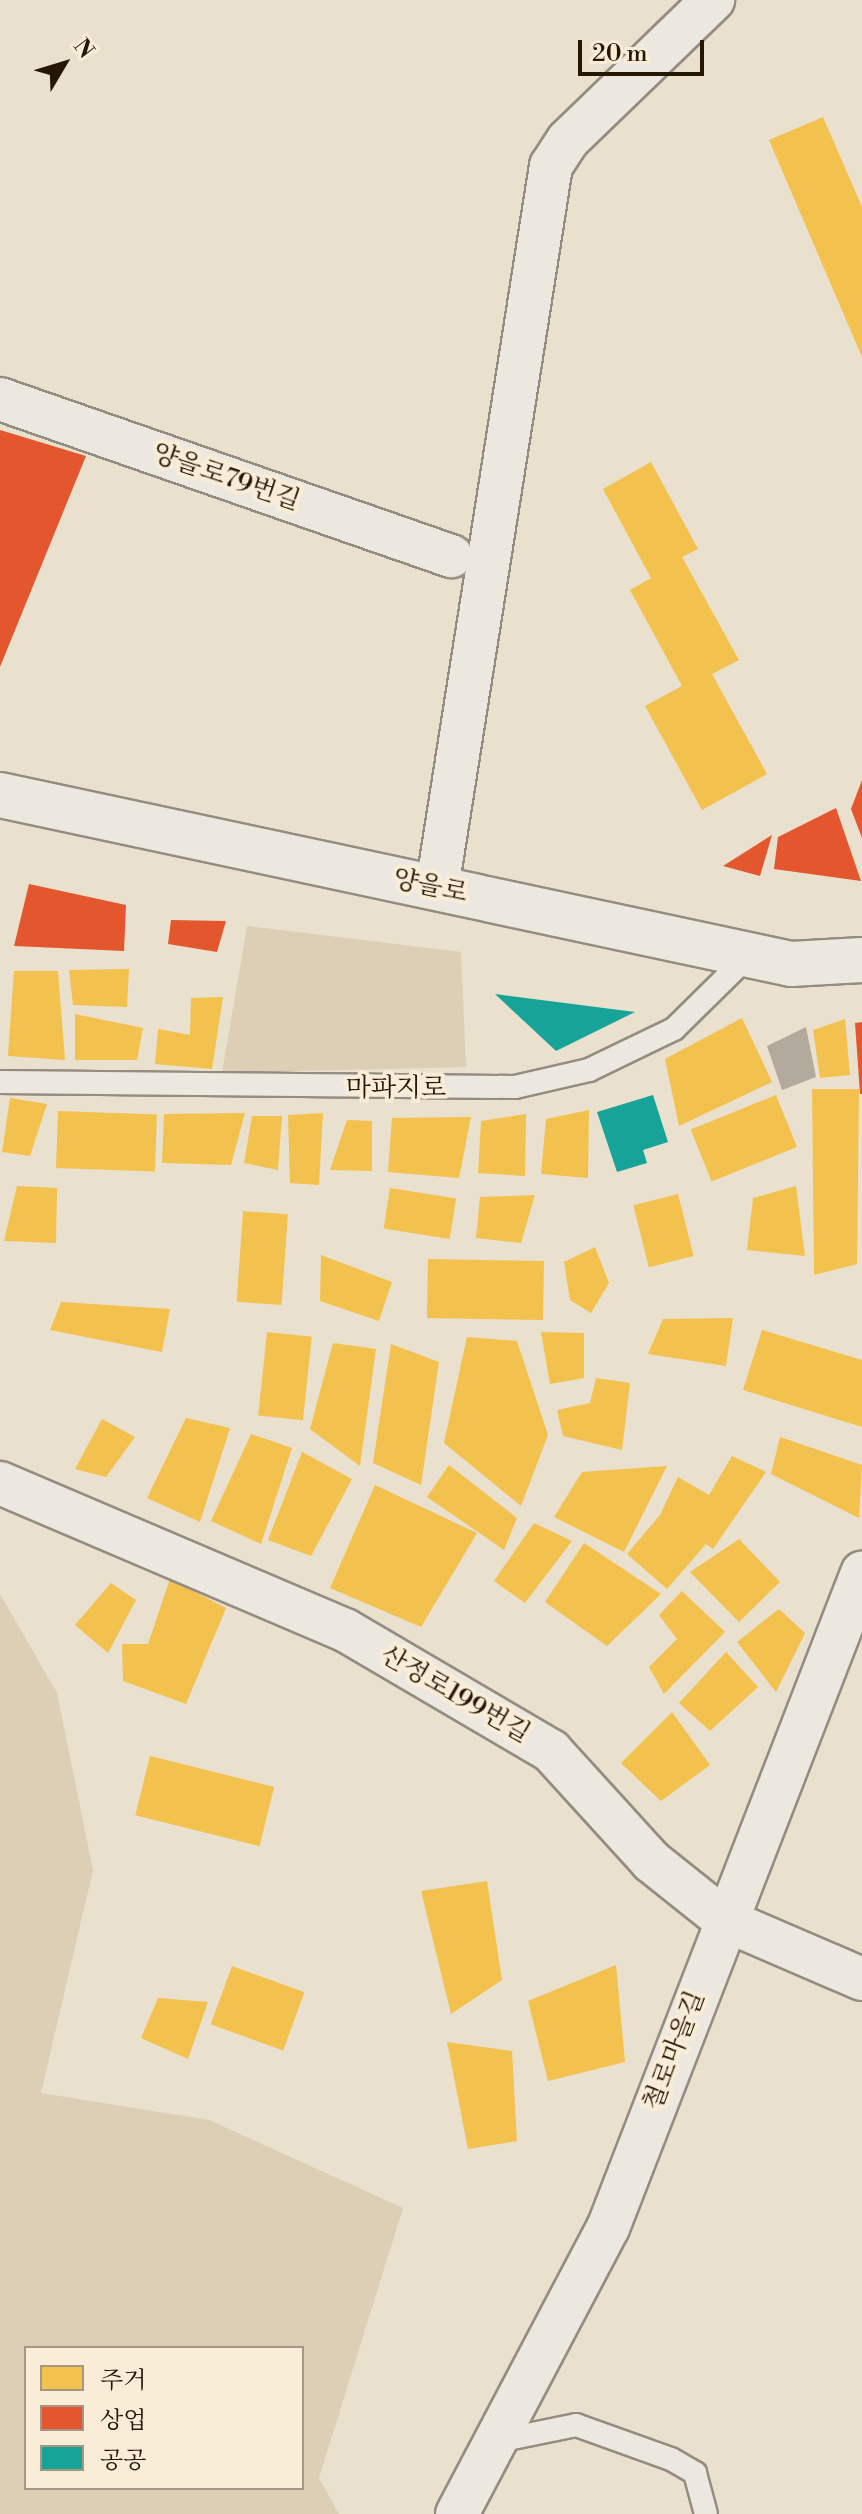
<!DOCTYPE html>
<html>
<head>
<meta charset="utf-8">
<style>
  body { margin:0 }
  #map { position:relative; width:862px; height:2514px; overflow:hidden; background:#eae0ce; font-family:"Libre Bodoni","Noto Serif KR",serif }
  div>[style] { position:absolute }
  .green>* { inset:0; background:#ddceb6 }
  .homes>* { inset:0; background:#f2c14e; transform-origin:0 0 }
  .shops>* { inset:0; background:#e4572e }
  .public>* { inset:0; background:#17a398 }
  .building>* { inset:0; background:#b2aa9d }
  .roads { filter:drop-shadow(2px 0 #948c80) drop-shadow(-2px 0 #948c80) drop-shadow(0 2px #948c80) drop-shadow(0 -2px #948c80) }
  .service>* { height:22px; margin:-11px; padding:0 11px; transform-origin:11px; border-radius:11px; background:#ede8df }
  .minor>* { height:42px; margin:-21px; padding:0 21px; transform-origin:21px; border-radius:21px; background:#ede8df }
  .tertiary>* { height:44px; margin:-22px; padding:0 22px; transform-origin:22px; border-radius:22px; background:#ede8df }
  span { translate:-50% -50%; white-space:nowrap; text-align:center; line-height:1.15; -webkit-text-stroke:8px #f9edd7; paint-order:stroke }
  .street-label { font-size:26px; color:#261705 }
  .legend { position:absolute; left:24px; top:2346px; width:280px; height:144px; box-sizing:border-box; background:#f9edd7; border:2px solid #a59783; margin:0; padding:10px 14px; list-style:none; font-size:24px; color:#261705 }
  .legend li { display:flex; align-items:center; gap:16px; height:40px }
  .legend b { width:40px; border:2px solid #a59783 }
  .north { position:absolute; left:24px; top:24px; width:80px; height:80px; -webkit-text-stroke:6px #f9edd7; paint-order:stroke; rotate:52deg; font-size:22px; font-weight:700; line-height:32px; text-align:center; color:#261705 }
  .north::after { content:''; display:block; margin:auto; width:28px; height:36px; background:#261705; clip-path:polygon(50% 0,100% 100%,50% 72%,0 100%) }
  .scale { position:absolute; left:578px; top:40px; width:126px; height:36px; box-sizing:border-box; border:4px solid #261705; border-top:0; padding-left:10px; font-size:24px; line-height:28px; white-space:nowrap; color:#261705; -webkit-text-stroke:6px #f9edd7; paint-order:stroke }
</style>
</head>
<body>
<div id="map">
  <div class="green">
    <div style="clip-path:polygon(247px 926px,461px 952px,466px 1067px,222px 1073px)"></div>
    <div style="clip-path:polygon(evenodd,0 1594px,57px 1693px,93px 1870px,41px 2093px,209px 2120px,403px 2208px,319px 2478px,339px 2514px,0 2514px,0 1594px,302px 2348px,302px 2488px,26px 2488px,26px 2348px,302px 2348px)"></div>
  </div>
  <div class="homes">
    <div style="clip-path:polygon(823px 117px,862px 207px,862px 357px,769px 140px)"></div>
    <div style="clip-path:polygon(651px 462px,698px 549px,682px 557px,739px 660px,712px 674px,767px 774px,702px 810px,645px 706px,682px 686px,630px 590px,651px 578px,603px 489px)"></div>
    <div style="clip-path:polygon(129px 969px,127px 1007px,73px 1005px,69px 970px)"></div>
    <div style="clip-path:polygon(14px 971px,58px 971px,65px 1060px,8px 1056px)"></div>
    <div style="clip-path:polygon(223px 997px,212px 1069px,155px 1064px,158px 1029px,190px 1035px,191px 998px)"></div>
    <div style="clip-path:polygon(75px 1014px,143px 1028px,137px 1060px,75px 1060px)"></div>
    <div style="clip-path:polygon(742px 1018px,772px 1082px,679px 1126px,665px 1059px)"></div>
    <div style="clip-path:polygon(845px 1019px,850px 1075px,820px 1078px,813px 1030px)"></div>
    <div style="clip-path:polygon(812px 1089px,859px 1089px,857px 1264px,814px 1275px)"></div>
    <div style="left:776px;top:1095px;width:56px;height:92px;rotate:68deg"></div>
    <div style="clip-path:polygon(10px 1098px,47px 1104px,30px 1156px,2px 1152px)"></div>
    <div style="clip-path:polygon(589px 1110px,588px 1178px,541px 1174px,546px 1119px)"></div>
    <div style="left:58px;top:1111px;width:99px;height:57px;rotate:2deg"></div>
    <div style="clip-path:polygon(245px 1113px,231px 1165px,162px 1163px,164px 1114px)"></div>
    <div style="clip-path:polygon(323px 1113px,319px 1185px,290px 1183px,288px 1115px)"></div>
    <div style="clip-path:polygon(526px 1114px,525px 1176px,478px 1173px,481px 1121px)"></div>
    <div style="clip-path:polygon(252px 1116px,282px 1116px,278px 1170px,244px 1163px)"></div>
    <div style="clip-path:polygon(471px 1117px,459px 1178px,388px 1172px,392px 1118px)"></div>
    <div style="clip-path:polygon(347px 1120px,372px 1121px,372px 1171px,330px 1170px)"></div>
    <div style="clip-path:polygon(17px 1186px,57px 1188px,56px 1243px,4px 1241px)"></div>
    <div style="clip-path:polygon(796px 1186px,805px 1256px,747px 1250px,753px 1198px)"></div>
    <div style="left:390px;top:1188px;width:67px;height:41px;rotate:9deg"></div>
    <div style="left:678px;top:1194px;width:64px;height:46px;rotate:76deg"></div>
    <div style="clip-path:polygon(535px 1195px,521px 1243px,476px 1238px,480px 1197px)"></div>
    <div style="left:243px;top:1211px;width:45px;height:91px;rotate:4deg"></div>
    <div style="clip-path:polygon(595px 1247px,609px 1283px,591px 1313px,570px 1300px,564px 1262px)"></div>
    <div style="clip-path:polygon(321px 1255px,392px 1282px,379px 1321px,320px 1301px)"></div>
    <div style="left:428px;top:1259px;width:116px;height:59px;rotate:1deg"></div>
    <div style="clip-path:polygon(61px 1302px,170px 1309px,162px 1352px,50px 1330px)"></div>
    <div style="clip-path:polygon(733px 1318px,726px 1366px,648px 1354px,663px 1319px)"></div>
    <div style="clip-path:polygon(762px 1330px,862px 1360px,862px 1427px,743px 1390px)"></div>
    <div style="left:267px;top:1332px;width:45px;height:84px;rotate:6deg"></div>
    <div style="clip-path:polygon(541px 1332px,584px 1333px,584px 1378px,550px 1384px)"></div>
    <div style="clip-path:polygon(467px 1337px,517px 1341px,548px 1435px,521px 1506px,444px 1443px)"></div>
    <div style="clip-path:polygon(333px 1343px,376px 1349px,360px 1466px,310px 1429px)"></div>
    <div style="clip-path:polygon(391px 1344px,439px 1362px,421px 1485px,373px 1463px)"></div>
    <div style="clip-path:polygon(596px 1378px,630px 1383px,622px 1450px,563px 1436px,557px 1410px,590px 1403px)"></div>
    <div style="clip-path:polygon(186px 1418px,230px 1428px,200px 1522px,147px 1498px)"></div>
    <div style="clip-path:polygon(102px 1419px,135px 1437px,106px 1477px,75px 1469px)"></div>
    <div style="clip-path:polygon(251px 1434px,292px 1448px,261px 1544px,211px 1521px)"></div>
    <div style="clip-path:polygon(780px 1437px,862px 1465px,859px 1518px,771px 1474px)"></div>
    <div style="clip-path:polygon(302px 1452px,352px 1479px,311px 1556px,268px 1540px)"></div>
    <div style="clip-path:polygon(732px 1456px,766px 1472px,713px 1549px,706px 1544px,667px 1589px,627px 1554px,660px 1515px,678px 1477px,709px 1495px)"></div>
    <div style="clip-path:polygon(449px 1465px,517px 1518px,504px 1550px,427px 1497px)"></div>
    <div style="clip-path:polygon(667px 1466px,624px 1552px,554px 1517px,582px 1472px)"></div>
    <div style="clip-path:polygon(375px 1485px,477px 1533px,421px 1627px,330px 1588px)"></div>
    <div style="clip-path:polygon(534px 1523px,572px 1541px,525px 1603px,494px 1581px)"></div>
    <div style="clip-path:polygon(739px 1539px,780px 1582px,739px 1622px,690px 1572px)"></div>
    <div style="clip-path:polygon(584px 1543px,661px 1594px,607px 1646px,545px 1602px)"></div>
    <div style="clip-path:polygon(170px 1579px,226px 1608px,186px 1704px,123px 1681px,122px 1644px,148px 1644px)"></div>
    <div style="clip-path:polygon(111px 1583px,136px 1600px,108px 1653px,75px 1625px)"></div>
    <div style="clip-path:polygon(682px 1591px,725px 1632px,664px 1694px,649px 1667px,677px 1639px,659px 1615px)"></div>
    <div style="clip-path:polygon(779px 1609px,805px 1633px,776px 1692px,737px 1642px)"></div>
    <div style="clip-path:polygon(726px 1652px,758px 1687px,710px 1731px,679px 1703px)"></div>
    <div style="clip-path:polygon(672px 1712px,710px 1765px,661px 1801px,621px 1763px)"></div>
    <div style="left:150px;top:1756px;width:128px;height:61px;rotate:14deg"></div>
    <div style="clip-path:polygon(487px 1881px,502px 1980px,451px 2014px,421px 1891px)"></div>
    <div style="clip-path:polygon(616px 1965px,625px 2062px,548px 2081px,528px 2001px)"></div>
    <div style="left:232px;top:1966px;width:77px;height:62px;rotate:20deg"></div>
    <div style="clip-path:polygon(158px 1998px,208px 2002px,188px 2059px,141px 2038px)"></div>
    <div style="clip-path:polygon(447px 2042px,512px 2051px,517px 2141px,468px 2149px)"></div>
  </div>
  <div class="shops">
    <div style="clip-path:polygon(0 430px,86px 456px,0 667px)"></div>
    <div style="clip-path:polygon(862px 780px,862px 838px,851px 809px)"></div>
    <div style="clip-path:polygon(836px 808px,861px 881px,774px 869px,778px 837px)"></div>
    <div style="clip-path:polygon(772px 835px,760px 876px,723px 866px)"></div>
    <div style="clip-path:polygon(29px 884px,126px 905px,124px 951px,14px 946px)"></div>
    <div style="clip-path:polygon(171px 920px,226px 921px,217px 952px,168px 944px)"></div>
    <div style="clip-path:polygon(862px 1022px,862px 1094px,860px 1094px,855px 1023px)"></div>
  </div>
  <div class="public">
    <div style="clip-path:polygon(495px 994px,635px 1012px,556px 1051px)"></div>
    <div style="clip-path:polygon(653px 1095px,668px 1142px,643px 1150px,647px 1163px,617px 1172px,597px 1112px)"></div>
  </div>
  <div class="building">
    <div style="clip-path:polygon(806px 1027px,816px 1077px,782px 1090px,767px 1046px)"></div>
  </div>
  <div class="roads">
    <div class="service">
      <div style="left:0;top:1082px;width:515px;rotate:0.56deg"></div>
      <div style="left:515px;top:1087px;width:76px;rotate:-12.9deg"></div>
      <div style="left:589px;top:1070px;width:94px;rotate:-25.8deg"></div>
      <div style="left:674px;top:1029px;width:107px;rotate:-44.6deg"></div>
      <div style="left:498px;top:2441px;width:80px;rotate:-11.6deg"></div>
      <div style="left:576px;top:2425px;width:101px;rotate:19.7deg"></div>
      <div style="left:671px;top:2459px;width:28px;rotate:30deg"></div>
      <div style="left:695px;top:2473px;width:42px;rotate:75deg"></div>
    </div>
    <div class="minor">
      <div style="left:0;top:399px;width:478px;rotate:19.2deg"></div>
      <div style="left:437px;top:888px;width:731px;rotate:-81.03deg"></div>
      <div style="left:551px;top:166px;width:31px;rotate:-57deg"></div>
      <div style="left:568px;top:140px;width:202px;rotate:-44deg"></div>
      <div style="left:0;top:1483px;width:375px;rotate:23.1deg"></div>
      <div style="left:345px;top:1630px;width:239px;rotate:30.4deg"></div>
      <div style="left:551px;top:1751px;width:149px;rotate:47.7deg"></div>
      <div style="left:651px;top:1861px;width:95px;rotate:38.6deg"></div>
      <div style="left:725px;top:1920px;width:149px;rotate:23.3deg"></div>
      <div style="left:457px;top:2514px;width:323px;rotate:-62.2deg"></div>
      <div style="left:608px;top:2228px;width:703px;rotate:-68.8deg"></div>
    </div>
    <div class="tertiary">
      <div style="left:0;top:795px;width:809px;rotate:12.06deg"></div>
      <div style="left:791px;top:964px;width:71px;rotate:-3.2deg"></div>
    </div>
  </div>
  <div class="street-label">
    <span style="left:226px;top:478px;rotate:19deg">양을로79번길</span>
    <span style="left:430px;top:887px;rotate:12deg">양을로</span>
    <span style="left:396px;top:1089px">마파지로</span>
    <span style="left:455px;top:1695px;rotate:30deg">산정로199번길</span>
    <span style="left:675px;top:2051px;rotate:-69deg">철로마을길</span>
  </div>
  <ul class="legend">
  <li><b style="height:22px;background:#f2c14e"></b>주거</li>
  <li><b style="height:22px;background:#e4572e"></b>상업</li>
  <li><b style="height:22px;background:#17a398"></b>공공</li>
  </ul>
  <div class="north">N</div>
  <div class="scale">20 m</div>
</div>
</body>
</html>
